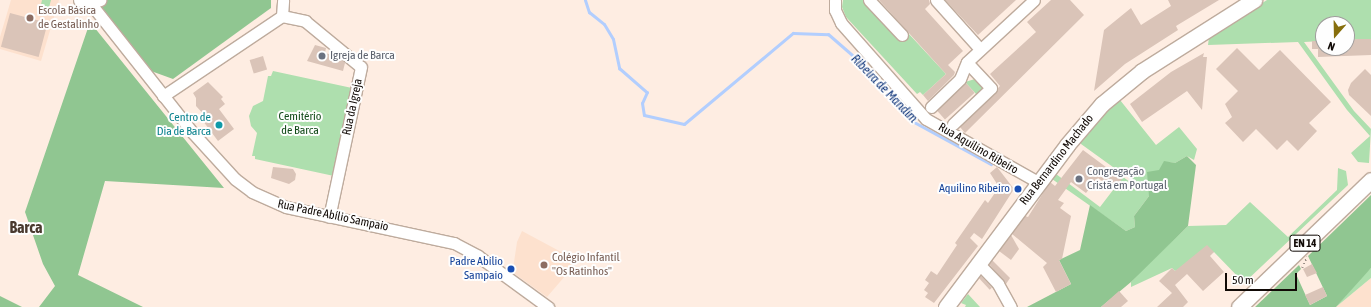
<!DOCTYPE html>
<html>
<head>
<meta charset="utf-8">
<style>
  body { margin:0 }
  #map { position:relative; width:1371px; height:307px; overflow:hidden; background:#feede2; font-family:"Asap Condensed",sans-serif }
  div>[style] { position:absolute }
  .built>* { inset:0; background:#fde1ce }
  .green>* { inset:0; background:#aedfae }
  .forest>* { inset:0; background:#90c691 }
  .stream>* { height:3px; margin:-1.5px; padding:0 1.5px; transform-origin:1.5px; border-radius:1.5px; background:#b2cefe }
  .building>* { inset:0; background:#dac4b8; transform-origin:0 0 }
  .path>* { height:1.5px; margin-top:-0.75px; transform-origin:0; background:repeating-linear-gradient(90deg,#9a8e86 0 1px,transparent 0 4px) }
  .roads { filter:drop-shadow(1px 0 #beab9d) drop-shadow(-1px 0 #beab9d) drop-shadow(0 1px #beab9d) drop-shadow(0 -1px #beab9d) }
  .minor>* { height:11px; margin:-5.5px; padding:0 5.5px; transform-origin:5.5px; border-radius:5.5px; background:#fff }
  .major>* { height:15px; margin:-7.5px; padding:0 7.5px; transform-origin:7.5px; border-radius:7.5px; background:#fff }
  .dots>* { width:11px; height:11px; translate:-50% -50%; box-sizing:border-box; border:2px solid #fefefe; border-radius:50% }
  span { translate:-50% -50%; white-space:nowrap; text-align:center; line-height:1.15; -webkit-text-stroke:4px #fefefe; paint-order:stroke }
  .shield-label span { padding:1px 3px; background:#fefefe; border:1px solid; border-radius:3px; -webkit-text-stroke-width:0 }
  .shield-label { font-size:11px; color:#110a06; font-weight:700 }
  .education-label { font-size:12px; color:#785e54 }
  .left { translate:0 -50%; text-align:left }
  .worship-label { font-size:12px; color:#5b616d }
  .street-label { font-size:12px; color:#110a06 }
  .park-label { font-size:12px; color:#134b1a }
  .culture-label { font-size:12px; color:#0d838f }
  .right { translate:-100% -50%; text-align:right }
  .transit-label { font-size:12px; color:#164399 }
  .water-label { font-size:13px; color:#13387c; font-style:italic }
  .district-label { font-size:16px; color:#49392e; font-weight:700 }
  .north { position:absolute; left:1315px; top:16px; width:40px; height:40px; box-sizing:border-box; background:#fefefe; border:1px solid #9f9c9b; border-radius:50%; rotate:200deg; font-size:11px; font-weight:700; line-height:16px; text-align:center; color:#110a06 }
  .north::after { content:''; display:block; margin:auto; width:14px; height:18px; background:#876e0c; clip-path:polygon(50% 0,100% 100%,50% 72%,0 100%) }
  .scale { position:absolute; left:1225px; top:273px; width:72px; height:18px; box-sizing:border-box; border:2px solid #110a06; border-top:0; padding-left:5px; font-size:12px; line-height:14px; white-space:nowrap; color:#110a06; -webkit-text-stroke:3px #fefefe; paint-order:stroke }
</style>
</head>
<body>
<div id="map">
  <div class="built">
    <div style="clip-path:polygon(11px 0,59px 0,41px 61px,0 49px,0 37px)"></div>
    <div style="clip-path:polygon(522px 231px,578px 261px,547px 297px,515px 274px,513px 269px,517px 242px)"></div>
    <div style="clip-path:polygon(1371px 278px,1371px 307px,1336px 307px)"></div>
  </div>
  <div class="green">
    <div style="clip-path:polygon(42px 0,51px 0,47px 15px,39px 13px)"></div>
    <div style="clip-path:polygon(843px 0,863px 0,900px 40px,908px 33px,946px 74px,923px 95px,920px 92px,917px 94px,846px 17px,842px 7px)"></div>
    <div style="clip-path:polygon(1267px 0,1371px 0,1371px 39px,1347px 40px,1347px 24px,1323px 24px,1323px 41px,1304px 42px,1354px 111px,1371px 129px,1369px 163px,1358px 162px,1351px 153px,1370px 136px,1347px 110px,1298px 42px,1208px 45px,1209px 37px)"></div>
    <div style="clip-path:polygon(273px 71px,352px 88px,334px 176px,255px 159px,255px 156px,252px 156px,257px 133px,251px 126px,249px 116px,253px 106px,263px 101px,268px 76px,271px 76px)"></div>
    <div style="clip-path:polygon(975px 79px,983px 88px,977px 95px,965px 82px)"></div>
    <div style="clip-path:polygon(1120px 100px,1156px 145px,1179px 127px,1197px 149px,1194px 160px,1187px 156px,1175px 163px,1164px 162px,1149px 196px,1134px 216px,1135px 227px,1126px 231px,1052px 179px,1056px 174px,1100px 207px,1123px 177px,1130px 182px,1129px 170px,1124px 175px,1081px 144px,1081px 138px,1097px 120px)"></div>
    <div style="clip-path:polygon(1338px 168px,1346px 171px,1348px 185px,1244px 283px,1214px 252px,1175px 271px,1172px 268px,1131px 287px,1131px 282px,1143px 269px,1188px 226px,1226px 225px,1250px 202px,1288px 237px,1337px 190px)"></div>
    <div style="clip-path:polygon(1371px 268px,1371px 278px,1336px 307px,1363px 275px)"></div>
    <div style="clip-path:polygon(968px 294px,980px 307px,965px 307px,966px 305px,961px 303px)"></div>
  </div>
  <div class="forest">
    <div style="clip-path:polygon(106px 0,271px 0,271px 8px,173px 79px,151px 71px,101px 7px)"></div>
    <div style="clip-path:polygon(90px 22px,224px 188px,105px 181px,78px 275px,143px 307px,39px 307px,55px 286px,43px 264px,25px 212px)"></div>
    <div style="clip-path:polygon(1187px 156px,1196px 165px,1188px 226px,1131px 282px,1101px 307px,1027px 307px,1071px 284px,1059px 260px,1080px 250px,1090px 205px,1126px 231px,1135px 227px,1134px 216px,1149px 196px,1147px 172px,1159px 170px,1164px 161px,1175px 163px)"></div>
    <div style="clip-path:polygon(1371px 195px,1371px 268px,1336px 307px,1255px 307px,1299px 265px,1301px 269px,1296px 274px,1310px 305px,1327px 296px,1308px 256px)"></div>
    <div style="clip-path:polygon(0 296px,22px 307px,0 307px)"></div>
  </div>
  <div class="stream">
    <div style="left:585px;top:0;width:13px;rotate:72deg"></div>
    <div style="left:589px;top:12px;width:19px;rotate:39deg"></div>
    <div style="left:604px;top:24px;width:17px;rotate:59deg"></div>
    <div style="left:613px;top:39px;width:30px;rotate:78deg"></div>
    <div style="left:619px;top:68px;width:37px;rotate:41deg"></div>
    <div style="left:647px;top:92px;width:12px;rotate:114deg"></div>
    <div style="left:642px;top:103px;width:12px;rotate:81deg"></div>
    <div style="left:644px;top:115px;width:41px;rotate:12.7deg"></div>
    <div style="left:684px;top:124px;width:142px;rotate:-39.9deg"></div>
    <div style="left:793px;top:33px;width:35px;rotate:2deg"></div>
    <div style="left:828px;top:34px;width:52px;rotate:41.1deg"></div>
    <div style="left:867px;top:68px;width:70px;rotate:49.7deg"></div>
    <div style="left:912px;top:121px;width:90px;rotate:28.6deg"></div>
  </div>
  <div class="building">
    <div style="clip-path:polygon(879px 0,929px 0,930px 4px,925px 9px,963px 51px,948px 65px,955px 72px,954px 75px,928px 101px,923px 95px,946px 74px)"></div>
    <div style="clip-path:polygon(945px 0,1016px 0,978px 35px)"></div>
    <div style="clip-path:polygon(1051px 0,1070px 0,1084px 15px,965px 133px,960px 127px,1000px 86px,990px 74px,1036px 32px,1027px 22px)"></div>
    <div style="clip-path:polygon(1168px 0,1219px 0,1176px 26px,1178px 30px,1125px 64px,1094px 91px,1104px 30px,1131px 8px,1141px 25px,1171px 6px)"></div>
    <div style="left:10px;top:13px;width:39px;height:35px;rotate:15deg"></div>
    <div style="clip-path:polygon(1359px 39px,1371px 39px,1371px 55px,1318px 57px,1318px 49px,1312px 49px,1312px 41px,1323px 41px,1323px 48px,1347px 48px,1347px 40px)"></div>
    <div style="clip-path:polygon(315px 45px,326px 48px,325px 53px,337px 56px,345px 63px,343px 71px,307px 61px)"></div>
    <div style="clip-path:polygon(1237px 48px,1259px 70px,1280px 50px,1331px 102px,1309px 123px,1317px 131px,1298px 151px,1287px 140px,1277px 150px,1256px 129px,1243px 142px,1225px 123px,1232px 117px,1225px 104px,1238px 91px,1216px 69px)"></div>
    <div style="clip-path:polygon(1204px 53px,1203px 57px,1207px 57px,1202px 110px,1187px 91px,1142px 122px,1130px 104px,1171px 72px)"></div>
    <div style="left:263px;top:56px;width:14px;height:14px;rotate:73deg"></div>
    <div style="clip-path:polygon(1365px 69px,1371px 75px,1371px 116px,1349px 95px,1348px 90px,1351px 83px)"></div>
    <div style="clip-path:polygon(208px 82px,223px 97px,221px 99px,225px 104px,219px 109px,234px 129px,218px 141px,203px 121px,207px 118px,196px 106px,196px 98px,193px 93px)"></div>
    <div style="left:966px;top:83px;width:13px;height:40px;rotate:48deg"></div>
    <div style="clip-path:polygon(1083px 150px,1114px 173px,1117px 169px,1125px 175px,1114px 189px,1098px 178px,1086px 193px,1071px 182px,1058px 200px,1064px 203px,1060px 208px,1071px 216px,1062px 259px,1059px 260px,1071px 284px,1056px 292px,1043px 267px,1047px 263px,1012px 234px,1025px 216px,1028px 217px,1050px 182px,1055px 186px)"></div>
    <div style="clip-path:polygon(273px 167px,293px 169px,296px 174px,295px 180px,289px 184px,271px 178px)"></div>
    <div style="clip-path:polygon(997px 167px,1014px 189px,982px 239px,974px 233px,970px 238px,978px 246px,934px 303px,925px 297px,928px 293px,924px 290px,929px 283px,925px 280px,931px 271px,937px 275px,957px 245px,955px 243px,985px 200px,988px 203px,999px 187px,990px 173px)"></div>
    <div style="clip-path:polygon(1011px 235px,1019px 249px,1011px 260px,999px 251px)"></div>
    <div style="clip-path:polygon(1207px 245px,1214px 252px,1210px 256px,1224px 272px,1203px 291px,1187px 274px,1175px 285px,1188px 302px,1183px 307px,1157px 307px,1172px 293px,1159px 281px,1172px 268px,1175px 271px)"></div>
    <div style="clip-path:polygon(992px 260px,1010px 278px,1006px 284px,989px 264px)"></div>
    <div style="clip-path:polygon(1312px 264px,1317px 273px,1307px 277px,1303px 269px)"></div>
    <div style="left:981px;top:276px;width:16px;height:3px;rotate:47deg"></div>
    <div style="clip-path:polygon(1323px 287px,1327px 296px,1310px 305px,1305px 295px)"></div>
    <div style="clip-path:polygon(1119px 291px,1128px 301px,1121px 307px,1101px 307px)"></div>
  </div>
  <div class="path">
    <div style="left:1302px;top:268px;width:12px;rotate:-66deg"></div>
  </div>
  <div class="roads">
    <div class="minor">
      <div style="left:79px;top:0;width:10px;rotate:24deg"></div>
      <div style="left:88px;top:4px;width:13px;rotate:-18deg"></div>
      <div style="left:835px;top:0;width:10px;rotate:90deg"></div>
      <div style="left:835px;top:10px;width:14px;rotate:65deg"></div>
      <div style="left:841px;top:23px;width:128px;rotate:48.5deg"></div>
      <div style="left:926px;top:119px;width:129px;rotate:29.4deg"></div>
      <div style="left:869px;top:0;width:48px;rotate:46.7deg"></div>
      <div style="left:936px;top:0;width:66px;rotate:48.1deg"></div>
      <div style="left:91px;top:4px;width:164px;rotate:51.7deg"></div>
      <div style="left:193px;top:133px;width:62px;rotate:47.6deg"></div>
      <div style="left:235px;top:179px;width:21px;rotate:37deg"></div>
      <div style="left:252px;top:192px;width:37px;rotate:24deg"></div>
      <div style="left:286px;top:207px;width:172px;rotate:12.1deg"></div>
      <div style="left:454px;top:243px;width:27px;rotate:28deg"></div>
      <div style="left:478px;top:256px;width:87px;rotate:36.1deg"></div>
      <div style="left:282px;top:16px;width:16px;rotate:-86deg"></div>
      <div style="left:163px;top:96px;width:143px;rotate:-33.9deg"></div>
      <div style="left:282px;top:16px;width:24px;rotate:12deg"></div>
      <div style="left:305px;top:21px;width:72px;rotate:39.4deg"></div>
      <div style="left:361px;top:67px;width:153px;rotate:102deg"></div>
      <div style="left:931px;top:107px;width:40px;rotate:-44deg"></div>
      <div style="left:960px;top:79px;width:18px;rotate:-68deg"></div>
      <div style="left:967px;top:62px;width:91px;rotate:-42.8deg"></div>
      <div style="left:953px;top:124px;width:52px;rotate:-43.5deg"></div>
      <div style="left:991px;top:88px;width:35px;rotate:-133deg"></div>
      <div style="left:978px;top:263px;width:29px;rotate:46deg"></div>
      <div style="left:998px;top:284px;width:26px;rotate:61deg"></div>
    </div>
    <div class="major">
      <div style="left:946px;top:307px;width:202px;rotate:-53.2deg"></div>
      <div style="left:1067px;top:145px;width:54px;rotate:-49.5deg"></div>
      <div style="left:1102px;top:104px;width:52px;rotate:-39.5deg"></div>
      <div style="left:1142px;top:71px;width:133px;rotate:-32.4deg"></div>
      <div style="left:1239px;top:307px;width:183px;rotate:-43.9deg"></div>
    </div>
  </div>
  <div class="dots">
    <div style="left:30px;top:18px;background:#8d6e63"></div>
    <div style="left:322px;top:56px;background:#6b7280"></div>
    <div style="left:219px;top:125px;background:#0f9aa8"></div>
    <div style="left:1079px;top:179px;background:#6b7280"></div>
    <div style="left:1018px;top:189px;background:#1a4fb4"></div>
    <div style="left:544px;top:265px;background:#8d6e63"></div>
    <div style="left:511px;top:269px;background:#1a4fb4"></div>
  </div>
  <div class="shield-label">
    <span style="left:1305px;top:243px">EN 14</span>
  </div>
  <div class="education-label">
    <span class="left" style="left:38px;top:18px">Escola Básica<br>de Gestalinho</span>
    <span class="left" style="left:552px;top:265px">Colégio Infantil<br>"Os Ratinhos"</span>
  </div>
  <div class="worship-label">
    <span class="left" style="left:330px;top:56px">Igreja de Barca</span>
    <span class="left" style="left:1087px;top:179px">Congregação<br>Cristã em Portugal</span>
  </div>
  <div class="street-label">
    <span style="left:353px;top:107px;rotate:-78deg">Rua da Igreja</span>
    <span style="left:978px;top:149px;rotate:30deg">Rua Aquilino Ribeiro</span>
    <span style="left:1057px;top:160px;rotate:-52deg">Rua Bernardino Machado</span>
    <span style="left:333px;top:216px;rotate:12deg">Rua Padre Abílio Sampaio</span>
  </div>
  <div class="park-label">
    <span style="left:300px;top:124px">Cemitério<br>de Barca</span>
  </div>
  <div class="culture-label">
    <span class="right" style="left:211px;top:125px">Centro de<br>Dia de Barca</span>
  </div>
  <div class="transit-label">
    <span class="right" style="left:1010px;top:189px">Aquilino Ribeiro</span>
    <span class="right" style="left:503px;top:269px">Padre Abílio<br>Sampaio</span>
  </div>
  <div class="water-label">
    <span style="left:884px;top:89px;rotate:46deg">Ribeira de Mandim</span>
  </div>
  <div class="district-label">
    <span style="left:26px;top:227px">Barca</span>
  </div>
  <div class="north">N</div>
  <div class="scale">50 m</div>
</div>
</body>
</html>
